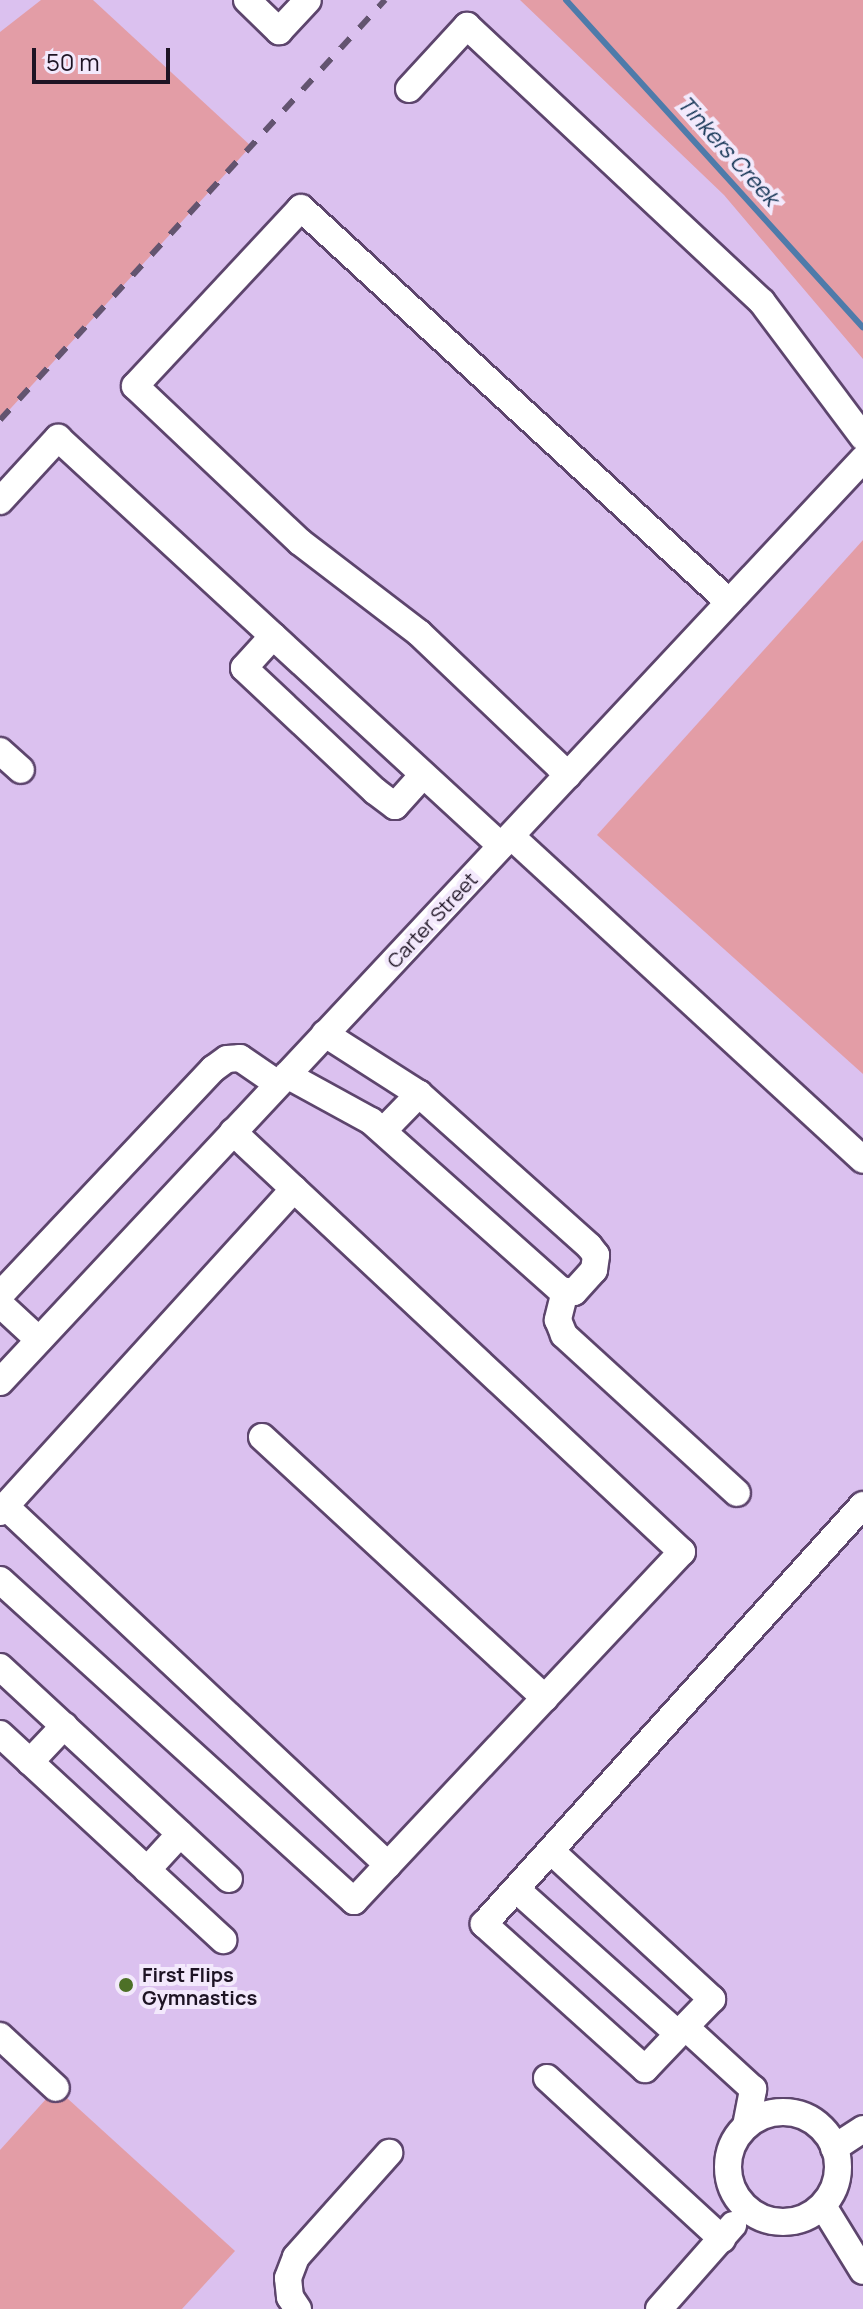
<!DOCTYPE html>
<html>
<head>
<meta charset="utf-8">
<style>
  body { margin:0 }
  #map { position:relative; width:863px; height:2309px; overflow:hidden; background:#dbc1ef; font-family:Manrope,sans-serif }
  div>[style] { position:absolute }
  .green>* { inset:0; background:#e39da6 }
  .stream>* { height:6px; margin:-3px; padding:0 3px; transform-origin:3px; border-radius:3px; background:#4e7baa }
  .roads { filter:drop-shadow(2px 0 #5d456d) drop-shadow(-2px 0 #5d456d) drop-shadow(0 2px #5d456d) drop-shadow(0 -2px #5d456d) }
  .minor>* { height:26px; margin:-13px; padding:0 13px; transform-origin:13px; border-radius:13px; background:#fff }
  .minor>.ring { margin:-13px; padding:0; box-sizing:content-box; background:none; border:26px solid #fff; border-radius:50% }
  .rail>* { height:6px; margin-top:-3px; transform-origin:0; background:repeating-linear-gradient(90deg,#63546f 0 14px,transparent 0 28px) }
  .dots>* { width:22px; height:22px; translate:-50% -50%; box-sizing:border-box; border:4px solid #f3e9fc; border-radius:50% }
  span { translate:-50% -50%; white-space:nowrap; text-align:center; line-height:1.15; -webkit-text-stroke:8px #f3e9fc; paint-order:stroke }
  .street-label { font-size:20px; color:#1e1424 }
  .poi-label { font-size:20px; color:#1e1424; font-weight:700 }
  .left { translate:0 -50%; text-align:left }
  .water-label { font-size:22px; color:#0c2e4f; font-style:italic }
  .scale { position:absolute; left:32px; top:48px; width:138px; height:36px; box-sizing:border-box; border:4px solid #1e1424; border-top:0; padding-left:10px; font-size:24px; line-height:28px; white-space:nowrap; color:#1e1424; -webkit-text-stroke:6px #f3e9fc; paint-order:stroke }
</style>
</head>
<body>
<div id="map">
  <div class="green">
    <div style="clip-path:polygon(41px 0,93px 0,251px 146px,0 420px,0 32px)"></div>
    <div style="clip-path:polygon(520px 0,863px 0,863px 359px,724px 195px)"></div>
    <div style="clip-path:polygon(863px 540px,863px 1074px,597px 835px)"></div>
    <div style="clip-path:polygon(56px 2088px,235px 2251px,182px 2309px,0 2309px,0 2150px)"></div>
  </div>
  <div class="stream">
    <div style="left:566px;top:0;width:442px;rotate:47.8deg"></div>
  </div>
  <div class="roads">
    <div class="minor">
      <div style="left:247px;top:0;width:45px;rotate:44.1deg"></div>
      <div style="left:279px;top:31px;width:42px;rotate:-46.9deg"></div>
      <div style="left:409px;top:89px;width:86px;rotate:-47.4deg"></div>
      <div style="left:467px;top:26px;width:404px;rotate:43.1deg"></div>
      <div style="left:762px;top:302px;width:169px;rotate:53.2deg"></div>
      <div style="left:0;top:501px;width:86px;rotate:-47.4deg"></div>
      <div style="left:58px;top:438px;width:602px;rotate:42.64deg"></div>
      <div style="left:273px;top:636px;width:43px;rotate:132.2deg"></div>
      <div style="left:244px;top:668px;width:180px;rotate:43.2deg"></div>
      <div style="left:375px;top:791px;width:25px;rotate:37deg"></div>
      <div style="left:395px;top:806px;width:42px;rotate:-47.9deg"></div>
      <div style="left:0;top:751px;width:28px;rotate:42deg"></div>
      <div style="left:568px;top:775px;width:206px;rotate:-136.4deg"></div>
      <div style="left:419px;top:633px;width:150px;rotate:-142.6deg"></div>
      <div style="left:300px;top:542px;width:227px;rotate:-136.6deg"></div>
      <div style="left:135px;top:386px;width:243px;rotate:-47deg"></div>
      <div style="left:301px;top:208px;width:582px;rotate:42.63deg"></div>
      <div style="left:511px;top:836px;width:478px;rotate:42.6deg"></div>
      <div style="left:287px;top:1075px;width:96px;rotate:28.7deg"></div>
      <div style="left:371px;top:1121px;width:254px;rotate:41.7deg"></div>
      <div style="left:561px;top:1290px;width:13px;rotate:9deg"></div>
      <div style="left:574px;top:1292px;width:30px;rotate:-48deg"></div>
      <div style="left:594px;top:1270px;width:15px;rotate:-82deg"></div>
      <div style="left:596px;top:1255px;width:11px;rotate:-128deg"></div>
      <div style="left:589px;top:1246px;width:228px;rotate:-138.2deg"></div>
      <div style="left:419px;top:1094px;width:112px;rotate:-147.4deg"></div>
      <div style="left:383px;top:1131px;width:52px;rotate:-45.8deg"></div>
      <div style="left:565px;top:1291px;width:30px;rotate:104deg"></div>
      <div style="left:558px;top:1320px;width:16px;rotate:68deg"></div>
      <div style="left:564px;top:1335px;width:234px;rotate:42.4deg"></div>
      <div style="left:0;top:1295px;width:311px;rotate:-46.7deg"></div>
      <div style="left:213px;top:1069px;width:17px;rotate:-36deg"></div>
      <div style="left:227px;top:1059px;width:13px;rotate:-4deg"></div>
      <div style="left:240px;top:1058px;width:46px;rotate:34.4deg"></div>
      <div style="left:0;top:1304px;width:53px;rotate:42.7deg"></div>
      <div style="left:0;top:1382px;width:1264px;rotate:-46.92deg"></div>
      <div style="left:262px;top:1437px;width:385px;rotate:42.7deg"></div>
      <div style="left:5px;top:1506px;width:525px;rotate:43.15deg"></div>
      <div style="left:0;top:1512px;width:437px;rotate:-47.7deg"></div>
      <div style="left:0;top:1580px;width:478px;rotate:42.2deg"></div>
      <div style="left:354px;top:1901px;width:479px;rotate:-46.8deg"></div>
      <div style="left:682px;top:1552px;width:615px;rotate:-136.91deg"></div>
      <div style="left:0;top:1667px;width:312px;rotate:42.8deg"></div>
      <div style="left:0;top:1734px;width:304px;rotate:42.7deg"></div>
      <div style="left:30px;top:1762px;width:50px;rotate:-46.6deg"></div>
      <div style="left:551px;top:1851px;width:219px;rotate:42.6deg"></div>
      <div style="left:712px;top:1999px;width:39px;rotate:134deg"></div>
      <div style="left:147px;top:1870px;width:49px;rotate:-47.5deg"></div>
      <div style="left:516px;top:1889px;width:217px;rotate:41.8deg"></div>
      <div style="left:0;top:2036px;width:76px;rotate:42.9deg"></div>
      <div style="left:547px;top:2078px;width:238px;rotate:42.6deg"></div>
      <div class="ring" style="left:728px;top:2112px;width:84px;height:84px"></div>
      <div style="left:746px;top:2126px;width:38px;rotate:-79deg"></div>
      <div style="left:753px;top:2089px;width:92px;rotate:-137.6deg"></div>
      <div style="left:685px;top:2027px;width:58px;rotate:133.6deg"></div>
      <div style="left:645px;top:2069px;width:217px;rotate:-138deg"></div>
      <div style="left:484px;top:1924px;width:565px;rotate:-47.87deg"></div>
      <div style="left:834px;top:2148px;width:35px;rotate:-33deg"></div>
      <div style="left:823px;top:2206px;width:76px;rotate:58.4deg"></div>
      <div style="left:298px;top:2309px;width:14px;rotate:-124deg"></div>
      <div style="left:290px;top:2297px;width:19px;rotate:-96deg"></div>
      <div style="left:288px;top:2278px;width:22px;rotate:-69deg"></div>
      <div style="left:296px;top:2257px;width:140px;rotate:-48.2deg"></div>
      <div style="left:659px;top:2309px;width:112px;rotate:-48.6deg"></div>
    </div>
  </div>
  <div class="rail">
    <div style="left:0;top:420px;width:570px;rotate:-47.49deg"></div>
  </div>
  <div class="dots">
    <div style="left:126px;top:1985px;background:#4d7027"></div>
  </div>
  <div class="street-label">
    <span style="left:432px;top:920px;rotate:-47deg">Carter Street</span>
  </div>
  <div class="poi-label">
    <span class="left" style="left:142px;top:1986px">First Flips<br>Gymnastics</span>
  </div>
  <div class="water-label">
    <span style="left:728px;top:151px;rotate:48deg">Tinkers Creek</span>
  </div>
  <div class="scale">50 m</div>
</div>
</body>
</html>
